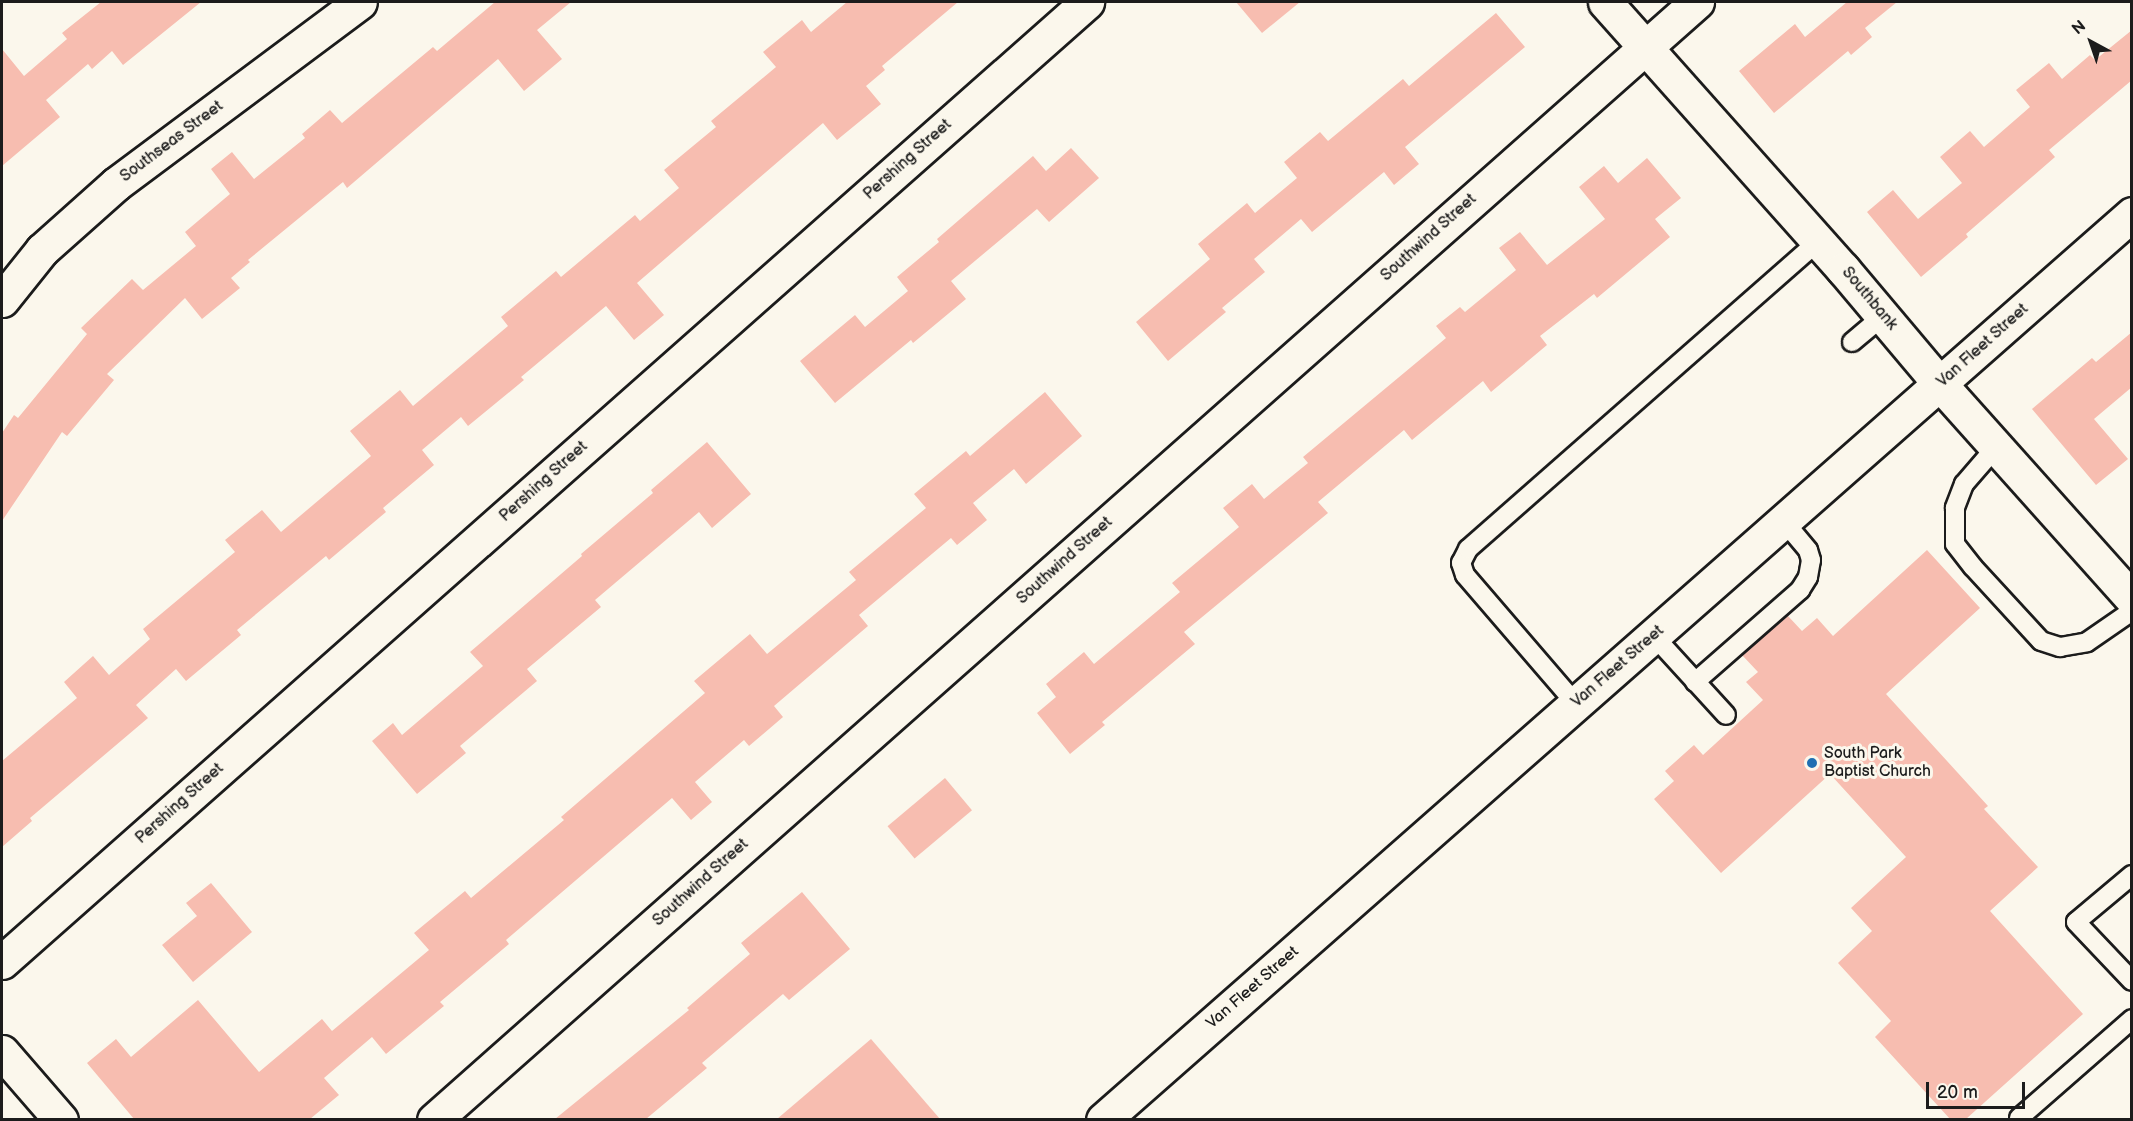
<!DOCTYPE html>
<html>
<head>
<meta charset="utf-8">
<style>
  body { margin:0 }
  #map { position:relative; width:2133px; height:1121px; overflow:hidden; background:#fbf7ec; font-family:"Balsamiq Sans",sans-serif }
  div>[style] { position:absolute }
  .building>* { inset:0; background:#f7bdb0; transform-origin:0 0 }
  .roads { filter:drop-shadow(2px 0 #1c1c1c) drop-shadow(-2px 0 #1c1c1c) drop-shadow(0 2px #1c1c1c) drop-shadow(0 -2px #1c1c1c) }
  .lane>* { height:18px; margin:-9px; padding:0 9px; transform-origin:9px; border-radius:9px; background:#fbf7ec }
  .street>* { height:33px; margin:-16.5px; padding:0 16.5px; transform-origin:16.5px; border-radius:16.5px; background:#fbf7ec }
  .secondary>* { height:33px; margin:-16.5px; padding:0 16.5px; transform-origin:16.5px; border-radius:16.5px; background:#fbf7ec }
  .dots>* { width:16px; height:16px; translate:-50% -50%; box-sizing:border-box; border:3px solid #fbf7ec; border-radius:50% }
  span { translate:-50% -50%; white-space:nowrap; text-align:center; line-height:1.15; -webkit-text-stroke:6px #fbf7ec; paint-order:stroke }
  .street-label { font-size:16px; color:#1c1c1c }
  .poi-label { font-size:16px; color:#1c1c1c }
  .left { translate:0 -50%; text-align:left }
  .frame { position:absolute; inset:0; border:3px solid #1c1c1c; pointer-events:none }
  .north { position:absolute; left:2061px; top:12px; width:60px; height:60px; -webkit-text-stroke:4px #fbf7ec; paint-order:stroke; rotate:320deg; font-size:16px; font-weight:700; line-height:24px; text-align:center; color:#1c1c1c }
  .north::after { content:''; display:block; margin:auto; width:21px; height:27px; background:#1c1c1c; clip-path:polygon(50% 0,100% 100%,50% 72%,0 100%) }
  .scale { position:absolute; left:1926px; top:1082px; width:99px; height:27px; box-sizing:border-box; border:3px solid #1c1c1c; border-top:0; padding-left:8px; font-size:18px; line-height:21px; white-space:nowrap; color:#1c1c1c; -webkit-text-stroke:4px #fbf7ec; paint-order:stroke }
</style>
</head>
<body>
<div id="map">
  <div class="building">
    <div style="clip-path:polygon(101px 2px,201px 2px,123px 65px,112px 51px,92px 69px,88px 64px,46px 100px,60px 117px,2px 166px,2px 49px,24px 76px,67px 39px,62px 33px)"></div>
    <div style="clip-path:polygon(495px 2px,571px 2px,537px 30px,562px 59px,524px 91px,498px 59px,347px 188px,343px 182px,248px 260px,250px 262px,231px 278px,240px 288px,202px 319px,185px 298px,107px 374px,114px 380px,67px 436px,62px 432px,2px 521px,2px 433px,14px 415px,18px 418px,87px 334px,81px 328px,132px 279px,143px 290px,196px 246px,185px 232px,230px 194px,211px 169px,232px 152px,254px 179px,305px 138px,302px 134px,330px 110px,342px 123px,433px 47px,437px 51px)"></div>
    <div style="clip-path:polygon(847px 2px,958px 2px,882px 66px,885px 70px,866px 86px,881px 104px,837px 140px,823px 123px,637px 283px,664px 315px,634px 340px,606px 306px,521px 377px,524px 380px,468px 426px,461px 417px,422px 450px,434px 465px,383px 508px,386px 512px,329px 560px,326px 556px,237px 630px,241px 635px,186px 681px,176px 669px,136px 705px,148px 718px,30px 818px,32px 821px,2px 847px,2px 761px,77px 698px,64px 682px,93px 656px,109px 675px,150px 639px,143px 629px,235px 552px,225px 540px,262px 510px,281px 532px,371px 456px,350px 431px,400px 390px,413px 406px,508px 326px,501px 317px,556px 271px,561px 277px,635px 215px,640px 221px,679px 188px,664px 170px,716px 127px,711px 121px,776px 67px,763px 52px,802px 20px,811px 32px)"></div>
    <div style="clip-path:polygon(1236px 2px,1300px 2px,1262px 33px)"></div>
    <div style="clip-path:polygon(1847px 2px,1897px 2px,1865px 28px,1872px 37px,1851px 55px,1848px 51px,1774px 113px,1739px 71px,1795px 24px,1805px 37px)"></div>
    <div style="clip-path:polygon(1496px 13px,1525px 47px,1405px 147px,1419px 164px,1394px 185px,1384px 172px,1312px 232px,1301px 219px,1254px 259px,1265px 272px,1222px 308px,1226px 312px,1168px 361px,1136px 322px,1210px 259px,1198px 244px,1247px 203px,1255px 213px,1297px 178px,1284px 162px,1320px 132px,1328px 141px,1403px 79px,1409px 86px)"></div>
    <div style="clip-path:polygon(2132px 30px,2132px 80px,2049px 150px,2055px 157px,1966px 234px,1968px 237px,1921px 277px,1867px 212px,1893px 190px,1918px 219px,1962px 183px,1940px 157px,1970px 131px,1984px 147px,2030px 107px,2016px 90px,2049px 63px,2062px 79px,2090px 55px,2095px 60px)"></div>
    <div style="clip-path:polygon(1071px 148px,1099px 178px,1049px 222px,1037px 209px,951px 281px,966px 299px,913px 343px,911px 340px,835px 403px,800px 361px,855px 315px,865px 327px,908px 291px,897px 277px,939px 242px,937px 239px,1033px 156px,1046px 171px)"></div>
    <div style="clip-path:polygon(1647px 158px,1681px 198px,1655px 219px,1670px 237px,1597px 298px,1594px 294px,1540px 336px,1547px 345px,1491px 392px,1483px 381px,1412px 440px,1404px 430px,1318px 502px,1328px 513px,1184px 632px,1195px 644px,1102px 722px,1105px 725px,1070px 754px,1037px 713px,1056px 697px,1046px 684px,1084px 652px,1094px 664px,1180px 592px,1172px 583px,1239px 527px,1223px 508px,1252px 484px,1264px 499px,1308px 463px,1303px 457px,1446px 338px,1436px 326px,1460px 307px,1465px 312px,1516px 270px,1499px 248px,1520px 232px,1547px 265px,1605px 219px,1579px 187px,1604px 166px,1618px 183px)"></div>
    <div style="clip-path:polygon(2132px 332px,2132px 387px,2094px 419px,2128px 459px,2096px 485px,2032px 409px,2092px 358px,2096px 362px)"></div>
    <div style="clip-path:polygon(1045px 392px,1082px 436px,1026px 484px,1014px 469px,973px 503px,987px 520px,957px 545px,951px 538px,859px 615px,868px 626px,774px 706px,783px 717px,749px 746px,744px 740px,695px 782px,712px 802px,691px 820px,672px 798px,506px 940px,509px 944px,440px 1002px,444px 1006px,386px 1054px,372px 1037px,324px 1078px,339px 1095px,310px 1119px,134px 1119px,87px 1063px,116px 1039px,131px 1057px,198px 1000px,259px 1072px,322px 1019px,332px 1031px,429px 950px,414px 933px,465px 891px,471px 898px,564px 820px,561px 817px,705px 693px,694px 681px,750px 634px,767px 654px,856px 580px,849px 572px,926px 508px,914px 494px,966px 451px,970px 456px)"></div>
    <div style="clip-path:polygon(707px 442px,751px 494px,712px 528px,699px 512px,595px 600px,601px 607px,527px 669px,537px 681px,460px 746px,466px 753px,417px 794px,372px 741px,393px 723px,402px 735px,483px 666px,470px 652px,582px 556px,581px 554px,653px 493px,651px 490px)"></div>
    <div style="clip-path:polygon(1927px 550px,1980px 608px,1886px 694px,1988px 806px,1984px 809px,2038px 867px,1990px 911px,2083px 1014px,1966px 1119px,1950px 1119px,1875px 1037px,1891px 1021px,1838px 963px,1872px 931px,1851px 908px,1906px 857px,1830px 774px,1721px 873px,1654px 799px,1674px 781px,1665px 771px,1694px 745px,1703px 755px,1763px 700px,1746px 682px,1758px 672px,1742px 655px,1788px 616px,1802px 631px,1817px 618px,1833px 636px)"></div>
    <div style="left:945px;top:778px;width:42px;height:75px;rotate:50deg"></div>
    <div style="clip-path:polygon(211px 883px,252px 932px,193px 982px,162px 945px,197px 916px,186px 903px)"></div>
    <div style="clip-path:polygon(802px 892px,850px 949px,789px 1000px,783px 994px,702px 1063px,707px 1068px,646px 1119px,555px 1119px,689px 1010px,687px 1008px,750px 954px,741px 943px)"></div>
    <div style="clip-path:polygon(871px 1039px,940px 1119px,777px 1119px)"></div>
  </div>
  <div class="roads">
    <div class="lane">
      <div style="left:1852px;top:342px;width:40px;rotate:-40deg"></div>
      <div style="left:1996px;top:447px;width:49px;rotate:130.9deg"></div>
      <div style="left:1964px;top:484px;width:26px;rotate:111deg"></div>
      <div style="left:1955px;top:508px;width:36px;rotate:90deg"></div>
      <div style="left:1955px;top:544px;width:29px;rotate:52deg"></div>
      <div style="left:1973px;top:567px;width:100px;rotate:47.4deg"></div>
      <div style="left:2041px;top:641px;width:20px;rotate:18deg"></div>
      <div style="left:2060px;top:647px;width:27px;rotate:-10deg"></div>
      <div style="left:2087px;top:642px;width:55px;rotate:-34.6deg"></div>
      <div style="left:1653px;top:635px;width:108px;rotate:47.6deg"></div>
      <div style="left:1695px;top:682px;width:140px;rotate:-41.2deg"></div>
      <div style="left:1800px;top:590px;width:15px;rotate:-58deg"></div>
      <div style="left:1808px;top:577px;width:17px;rotate:-80deg"></div>
      <div style="left:1811px;top:560px;width:10px;rotate:-107deg"></div>
      <div style="left:1808px;top:550px;width:38px;rotate:-130deg"></div>
      <div style="left:1576px;top:704px;width:170px;rotate:-130.7deg"></div>
      <div style="left:1465px;top:575px;width:13px;rotate:-108deg"></div>
      <div style="left:1461px;top:563px;width:16px;rotate:-63deg"></div>
      <div style="left:1468px;top:549px;width:467px;rotate:-41.3deg"></div>
      <div style="left:2132px;top:875px;width:73px;rotate:140deg"></div>
      <div style="left:2076px;top:922px;width:81px;rotate:46.5deg"></div>
      <div style="left:2019px;top:1118px;width:150px;rotate:-41.2deg"></div>
    </div>
    <div class="street">
      <div style="left:1605px;top:2px;width:358px;rotate:48.3deg"></div>
      <div style="left:1843px;top:269px;width:150px;rotate:49.9deg"></div>
      <div style="left:1940px;top:384px;width:288px;rotate:48.2deg"></div>
      <div style="left:2px;top:300px;width:64px;rotate:-51.3deg"></div>
      <div style="left:42px;top:250px;width:99px;rotate:-41.7deg"></div>
      <div style="left:116px;top:184px;width:304px;rotate:-36.7deg"></div>
      <div style="left:2px;top:962px;width:1449px;rotate:-41.5deg"></div>
      <div style="left:434px;top:1120px;width:1687px;rotate:-41.52deg"></div>
      <div style="left:1103px;top:1120px;width:1371px;rotate:-41.36deg"></div>
    </div>
    <div class="secondary">
      <div style="left:2px;top:1052px;width:90px;rotate:49.1deg"></div>
    </div>
  </div>
  <div class="dots">
    <div style="left:1812px;top:763px;background:#1f6fb2"></div>
  </div>
  <div class="street-label">
    <span style="left:172px;top:142px;rotate:-37deg">Southseas Street</span>
    <span style="left:908px;top:160px;rotate:-42deg">Pershing Street</span>
    <span style="left:1429px;top:238px;rotate:-42deg">Southwind Street</span>
    <span style="left:1869px;top:299px;rotate:50deg">Southbank</span>
    <span style="left:1983px;top:346px;rotate:-42deg">Van Fleet Street</span>
    <span style="left:544px;top:482px;rotate:-42deg">Pershing Street</span>
    <span style="left:1065px;top:561px;rotate:-42deg">Southwind Street</span>
    <span style="left:1618px;top:667px;rotate:-41deg">Van Fleet Street</span>
    <span style="left:180px;top:804px;rotate:-42deg">Pershing Street</span>
    <span style="left:701px;top:883px;rotate:-42deg">Southwind Street</span>
    <span style="left:1253px;top:988px;rotate:-41deg">Van Fleet Street</span>
  </div>
  <div class="poi-label">
    <span class="left" style="left:1824px;top:763px">South Park<br>Baptist Church</span>
  </div>
  <div class="frame"></div>
  <div class="north">N</div>
  <div class="scale">20 m</div>
</div>
</body>
</html>
